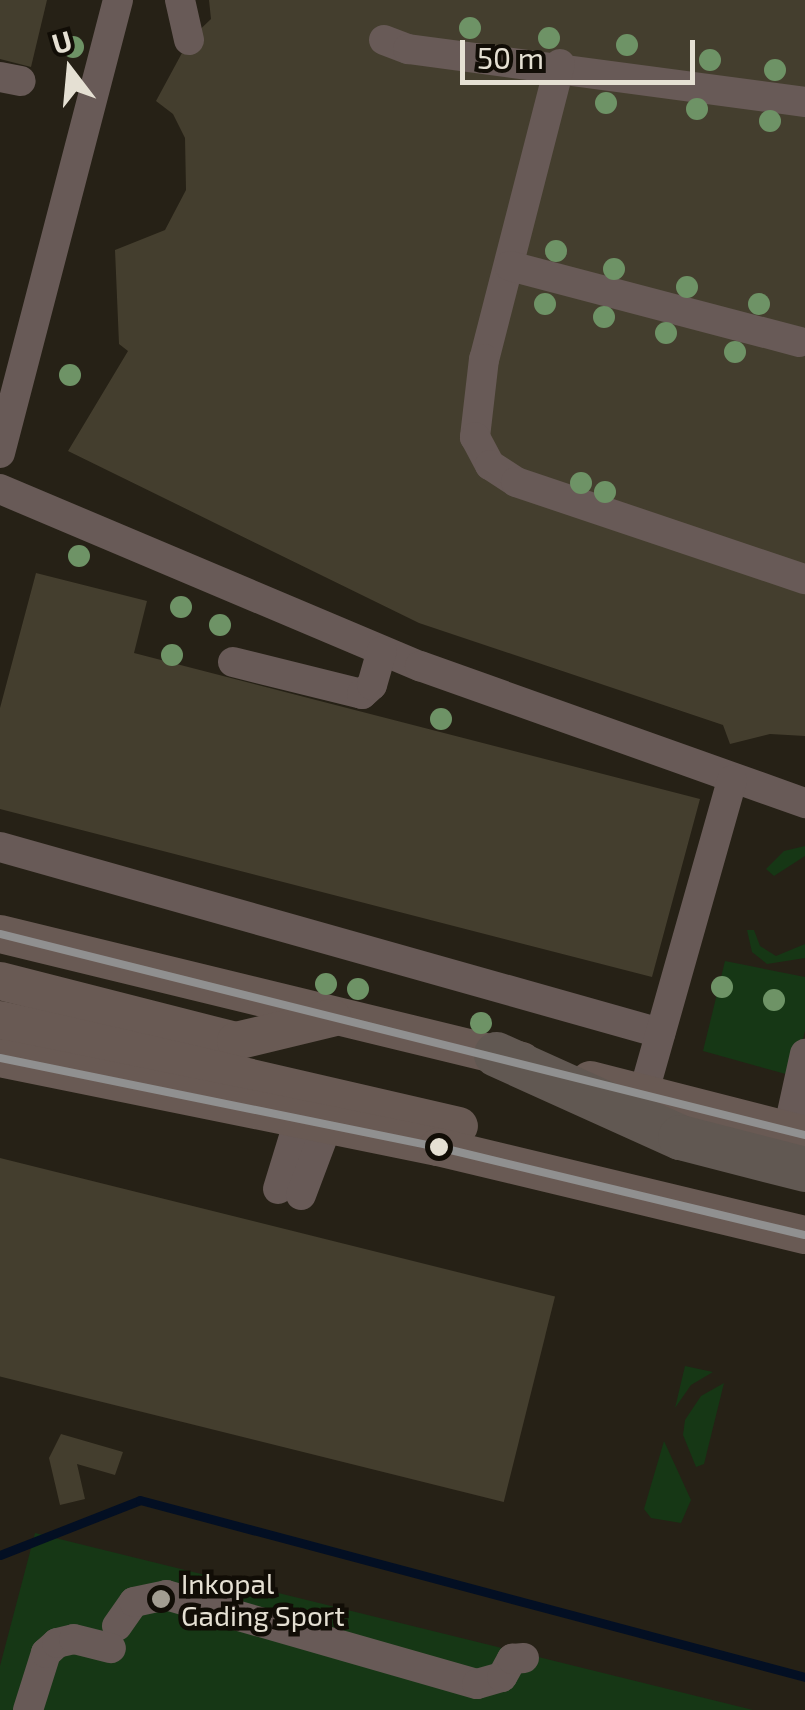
<!DOCTYPE html>
<html>
<head>
<meta charset="utf-8">
<style>
  body { margin:0 }
  #map { position:relative; width:805px; height:1710px; overflow:hidden; background:#262116; font-family:"Exo 2",sans-serif }
  div>[style] { position:absolute }
  .green>* { inset:0; background:#163715 }
  .stream>* { height:9px; margin:-4.5px; padding:0 4.5px; transform-origin:4.5px; border-radius:4.5px; background:#030f23 }
  .building>* { inset:0; background:#443e2e; transform-origin:0 0 }
  .minor>* { height:30px; margin:-15px; padding:0 15px; transform-origin:15px; border-radius:15px; background:#685a57 }
  .major>* { height:38px; margin:-19px; padding:0 19px; transform-origin:19px; border-radius:19px; background:#695a54 }
  .highway>* { height:45px; margin:-22.5px; padding:0 22.5px; transform-origin:22.5px; border-radius:22.5px; background:#615852 }
  .bus-1>* { height:8px; margin:-4px; padding:0 4px; transform-origin:4px; border-radius:4px; background:#909090 }
  .trees>* { width:22px; height:22px; margin:-11px; border-radius:50%; background:#6e9366 }
  .dots>* { width:28px; height:28px; translate:-50% -50%; box-sizing:border-box; border:5px solid #110d06; border-radius:50% }
  span { translate:-50% -50%; white-space:nowrap; text-align:center; line-height:1.15; -webkit-text-stroke:9px #110d06; paint-order:stroke }
  .poi-label { font-size:28px; color:#e5e0d3 }
  .left { translate:0 -50%; text-align:left }
  .north { position:absolute; left:20px; top:20px; width:100px; height:100px; -webkit-text-stroke:8px #110d06; paint-order:stroke; rotate:344deg; font-size:28px; font-weight:700; line-height:40px; text-align:center; color:#e5e0d3 }
  .north::after { content:''; display:block; margin:auto; width:35px; height:45px; background:#e5e0d3; clip-path:polygon(50% 0,100% 100%,50% 72%,0 100%) }
  .scale { position:absolute; left:460px; top:40px; width:235px; height:45px; box-sizing:border-box; border:5px solid #e5e0d3; border-top:0; padding-left:12px; font-size:30px; line-height:35px; white-space:nowrap; color:#e5e0d3; -webkit-text-stroke:8px #110d06; paint-order:stroke }
</style>
</head>
<body>
<div id="map">
  <div class="green">
    <div style="clip-path:polygon(805px 846px,805px 856px,774px 876px,766px 869px,784px 851px)"></div>
    <div style="clip-path:polygon(747px 930px,754px 930px,760px 946px,776px 956px,805px 944px,805px 958px,767px 964px,752px 952px)"></div>
    <div style="clip-path:polygon(725px 961px,805px 977px,805px 1031px,793px 1076px,703px 1051px)"></div>
    <div style="clip-path:polygon(685px 1366px,713px 1372px,691px 1385px,675px 1408px)"></div>
    <div style="clip-path:polygon(724px 1383px,704px 1464px,696px 1467px,683px 1435px,685px 1420px,701px 1396px)"></div>
    <div style="clip-path:polygon(664px 1441px,691px 1500px,681px 1523px,651px 1518px,644px 1509px)"></div>
    <div style="clip-path:polygon(35px 1533px,753px 1710px,0 1710px,0 1666px)"></div>
  </div>
  <div class="stream">
    <div style="left:0;top:1555px;width:150px;rotate:-21.4deg"></div>
    <div style="left:140px;top:1500px;width:688px;rotate:14.9deg"></div>
  </div>
  <div class="building">
    <div style="clip-path:polygon(0 0,47px 0,31px 67px,0 59px)"></div>
    <div style="clip-path:polygon(209px 0,805px 0,805px 736px,770px 734px,730px 744px,723px 725px,419px 623px,68px 451px,128px 351px,119px 344px,115px 250px,165px 230px,186px 190px,185px 138px,173px 114px,156px 101px,189px 40px,211px 19px)"></div>
    <div style="clip-path:polygon(36px 573px,147px 601px,134px 653px,700px 799px,652px 977px,0 809px,0 708px)"></div>
    <div style="left:0;top:1158px;width:572px;height:212px;rotate:14deg"></div>
    <div style="clip-path:polygon(61px 1434px,123px 1452px,115px 1475px,77px 1464px,85px 1499px,60px 1505px,49px 1458px)"></div>
  </div>
  <div class="minor">
    <div style="left:180px;top:0;width:41px;rotate:77.3deg"></div>
    <div style="left:384px;top:40px;width:26px;rotate:21deg"></div>
    <div style="left:408px;top:49px;width:401px;rotate:7.6deg"></div>
    <div style="left:560px;top:64px;width:305px;rotate:104.4deg"></div>
    <div style="left:484px;top:359px;width:79px;rotate:96.6deg"></div>
    <div style="left:475px;top:437px;width:32px;rotate:62deg"></div>
    <div style="left:490px;top:465px;width:31px;rotate:33deg"></div>
    <div style="left:516px;top:482px;width:305px;rotate:18.6deg"></div>
    <div style="left:0;top:77px;width:21px;rotate:11deg"></div>
    <div style="left:510px;top:266px;width:299px;rotate:14.7deg"></div>
    <div style="left:0;top:453px;width:468px;rotate:-75.4deg"></div>
    <div style="left:0;top:489px;width:456px;rotate:22.9deg"></div>
    <div style="left:420px;top:666px;width:409px;rotate:19.6deg"></div>
    <div style="left:233px;top:662px;width:133px;rotate:13.9deg"></div>
    <div style="left:362px;top:694px;width:13px;rotate:-42deg"></div>
    <div style="left:372px;top:685px;width:35px;rotate:-74deg"></div>
    <div style="left:0;top:847px;width:686px;rotate:15.74deg"></div>
    <div style="left:643px;top:1095px;width:327px;rotate:-74.2deg"></div>
    <div style="left:788px;top:1131px;width:79px;rotate:-77.6deg"></div>
    <div style="left:278px;top:1189px;width:75px;rotate:-73deg"></div>
    <div style="left:301px;top:1195px;width:77px;rotate:-69.4deg"></div>
    <div style="left:117px;top:1626px;width:29px;rotate:-55deg"></div>
    <div style="left:134px;top:1602px;width:33px;rotate:-12deg"></div>
    <div style="left:166px;top:1595px;width:323px;rotate:16deg"></div>
    <div style="left:477px;top:1684px;width:26px;rotate:-16deg"></div>
    <div style="left:502px;top:1677px;width:21px;rotate:-61deg"></div>
    <div style="left:512px;top:1659px;width:12px;rotate:-5deg"></div>
    <div style="left:28px;top:1710px;width:60px;rotate:-72.5deg"></div>
    <div style="left:46px;top:1653px;width:15px;rotate:-42deg"></div>
    <div style="left:57px;top:1643px;width:17px;rotate:-13deg"></div>
    <div style="left:74px;top:1639px;width:38px;rotate:14deg"></div>
  </div>
  <div class="major">
    <div style="left:0;top:934px;width:537px;rotate:13.67deg"></div>
    <div style="left:0;top:981px;width:244px;rotate:14.3deg"></div>
    <div style="left:236px;top:1041px;width:99px;rotate:-13.5deg"></div>
    <div style="left:0;top:1020px;width:471px;rotate:13deg"></div>
    <div style="left:0;top:1058px;width:447px;rotate:11.5deg"></div>
    <div style="left:438px;top:1147px;width:377px;rotate:13.5deg"></div>
    <div style="left:590px;top:1080px;width:222px;rotate:14.3deg"></div>
  </div>
  <div class="highway">
    <div style="left:496px;top:1054px;width:202px;rotate:24.3deg"></div>
    <div style="left:680px;top:1137px;width:129px;rotate:14.4deg"></div>
  </div>
  <div class="bus-1">
    <div style="left:0;top:934px;width:830px;rotate:14.02deg"></div>
    <div style="left:0;top:1058px;width:447px;rotate:11.5deg"></div>
    <div style="left:438px;top:1147px;width:377px;rotate:13.5deg"></div>
  </div>
  <div class="trees">
    <div style="left:470px;top:28px"></div>
    <div style="left:549px;top:38px"></div>
    <div style="left:627px;top:45px"></div>
    <div style="left:73px;top:47px"></div>
    <div style="left:710px;top:60px"></div>
    <div style="left:775px;top:70px"></div>
    <div style="left:606px;top:103px"></div>
    <div style="left:697px;top:109px"></div>
    <div style="left:770px;top:121px"></div>
    <div style="left:556px;top:251px"></div>
    <div style="left:614px;top:269px"></div>
    <div style="left:687px;top:287px"></div>
    <div style="left:545px;top:304px"></div>
    <div style="left:759px;top:304px"></div>
    <div style="left:604px;top:317px"></div>
    <div style="left:666px;top:333px"></div>
    <div style="left:735px;top:352px"></div>
    <div style="left:70px;top:375px"></div>
    <div style="left:581px;top:483px"></div>
    <div style="left:605px;top:492px"></div>
    <div style="left:79px;top:556px"></div>
    <div style="left:181px;top:607px"></div>
    <div style="left:220px;top:625px"></div>
    <div style="left:172px;top:655px"></div>
    <div style="left:441px;top:719px"></div>
    <div style="left:326px;top:984px"></div>
    <div style="left:722px;top:987px"></div>
    <div style="left:358px;top:989px"></div>
    <div style="left:774px;top:1000px"></div>
    <div style="left:481px;top:1023px"></div>
  </div>
  <div class="dots">
    <div style="left:439px;top:1147px;background:#e5e0d3"></div>
    <div style="left:161px;top:1599px;background:#a29d91"></div>
  </div>
  <div class="poi-label">
    <span class="left" style="left:181px;top:1599px">Inkopal<br>Gading Sport</span>
  </div>
  <div class="north">U</div>
  <div class="scale">50 m</div>
</div>
</body>
</html>
